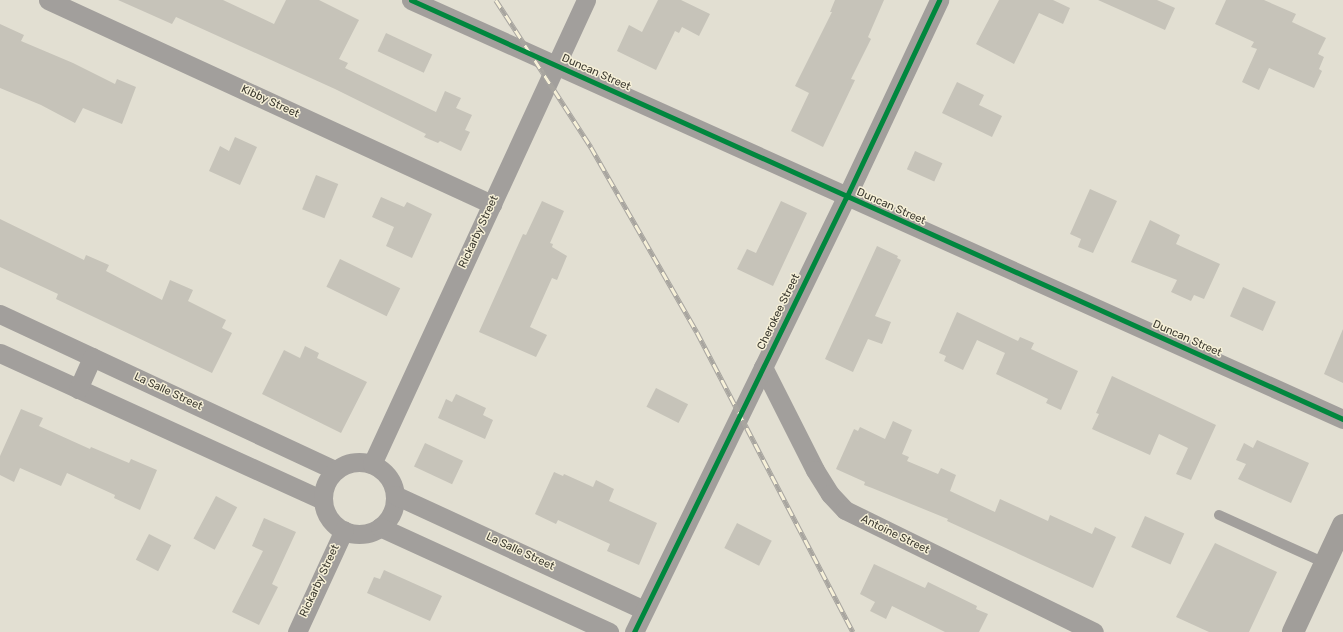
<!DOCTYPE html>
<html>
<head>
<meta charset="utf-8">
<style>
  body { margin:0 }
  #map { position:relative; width:1343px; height:632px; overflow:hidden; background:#e2dfd2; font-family:Rubik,sans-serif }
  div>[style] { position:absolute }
  .building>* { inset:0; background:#c6c3b9; transform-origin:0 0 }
  .lane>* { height:10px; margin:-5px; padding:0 5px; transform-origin:5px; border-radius:5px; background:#a29f9c }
  .street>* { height:19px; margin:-9.5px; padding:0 9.5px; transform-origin:9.5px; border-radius:9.5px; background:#a29f9c }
  .street>.ring { margin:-9.5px; padding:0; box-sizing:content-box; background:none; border:19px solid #a29f9c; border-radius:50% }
  .secondary>* { height:22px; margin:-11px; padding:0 11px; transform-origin:11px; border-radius:11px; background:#a19e9a }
  .rail>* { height:4.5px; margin-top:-2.25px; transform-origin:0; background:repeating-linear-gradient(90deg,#f6f0d8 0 9px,#a8a59f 0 18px); box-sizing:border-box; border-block:1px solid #a8a59f }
  .cycleway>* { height:5px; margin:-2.5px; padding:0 2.5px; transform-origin:2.5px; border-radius:2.5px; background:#00873e }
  span { translate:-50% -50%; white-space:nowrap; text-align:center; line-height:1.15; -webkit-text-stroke:3px #f6f0d8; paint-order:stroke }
  .street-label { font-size:11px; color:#3b392f }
</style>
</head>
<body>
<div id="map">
  <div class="building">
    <div style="clip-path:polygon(118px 0,223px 0,274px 24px,286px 0,319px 0,359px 20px,339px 59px,348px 63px,345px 68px,436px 112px,445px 91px,461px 98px,456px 108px,472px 115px,465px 130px,470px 132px,461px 151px,440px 141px,438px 143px,424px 137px,426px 134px,335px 89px,176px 17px,172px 24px)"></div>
    <div style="clip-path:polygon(658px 0,681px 0,710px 14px,699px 36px,682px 27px,679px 33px,675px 31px,656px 70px,617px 51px,629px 25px,642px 32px)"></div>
    <div style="clip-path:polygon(835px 0,884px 0,868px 37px,871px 39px,851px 79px,855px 80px,823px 147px,791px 131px,809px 93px,795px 86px,832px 12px,830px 12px)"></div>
    <div style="clip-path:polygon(999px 0,1053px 0,1070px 8px,1063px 24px,1039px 13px,1014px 64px,976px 44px)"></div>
    <div style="clip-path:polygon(1098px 0,1157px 0,1175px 8px,1165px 30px)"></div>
    <div style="clip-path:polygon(1226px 0,1264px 0,1296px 14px,1292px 22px,1326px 38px,1318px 54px,1324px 57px,1319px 69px,1322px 71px,1314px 88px,1269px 68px,1259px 90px,1242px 82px,1257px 49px,1251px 47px,1254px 42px,1215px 24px)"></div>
    <div style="clip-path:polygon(0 24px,24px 35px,21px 41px,73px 63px,115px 84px,117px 79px,136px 87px,122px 124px,83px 108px,75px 123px,41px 105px,0 88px)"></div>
    <div style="left:386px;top:33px;width:51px;height:20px;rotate:25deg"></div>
    <div style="clip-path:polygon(957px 82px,984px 95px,979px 105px,1002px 116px,992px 137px,942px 113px)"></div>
    <div style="clip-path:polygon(235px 137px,257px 147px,240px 185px,209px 171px,220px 146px,229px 151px)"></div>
    <div style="left:915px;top:151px;width:30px;height:20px;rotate:24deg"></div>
    <div style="left:316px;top:175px;width:24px;height:37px;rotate:22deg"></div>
    <div style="clip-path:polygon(1090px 189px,1117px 201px,1093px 253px,1078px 247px,1081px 239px,1070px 234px)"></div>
    <div style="clip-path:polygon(381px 197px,404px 207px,407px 202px,432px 214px,412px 258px,386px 246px,394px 227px,372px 217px)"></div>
    <div style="clip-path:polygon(542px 201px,564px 211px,550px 243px,553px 244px,552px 247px,567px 256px,557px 280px,552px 278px,530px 327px,547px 335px,536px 357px,479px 332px,523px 234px,526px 235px)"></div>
    <div style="clip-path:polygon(781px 201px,807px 213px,773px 286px,737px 269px,747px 249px,756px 253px)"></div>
    <div style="clip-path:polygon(0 219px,84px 260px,86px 255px,109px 265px,106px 271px,162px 300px,170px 280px,193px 290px,188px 301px,226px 320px,222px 328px,232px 333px,212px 373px,56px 299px,58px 294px,0 267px)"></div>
    <div style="clip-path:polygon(1150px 220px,1180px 235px,1176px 244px,1220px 264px,1204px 299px,1194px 295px,1191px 301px,1171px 292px,1177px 280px,1131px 262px)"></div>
    <div style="clip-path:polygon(877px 246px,898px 256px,897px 258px,901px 260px,875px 316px,891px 322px,882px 344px,868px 339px,853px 372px,825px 359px)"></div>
    <div style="left:340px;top:259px;width:67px;height:31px;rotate:26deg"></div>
    <div style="left:1243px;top:287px;width:36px;height:32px;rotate:24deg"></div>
    <div style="clip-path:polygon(957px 312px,1018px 341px,1020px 337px,1034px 343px,1031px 349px,1078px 371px,1061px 410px,1046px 403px,1048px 399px,996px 374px,1005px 353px,977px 340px,963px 370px,944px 361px,946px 356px,939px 353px)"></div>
    <div style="clip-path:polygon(1343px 329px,1343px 383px,1324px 374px)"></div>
    <div style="clip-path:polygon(305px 346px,319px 353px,317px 358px,367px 382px,341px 433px,262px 394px,284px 350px,300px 358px)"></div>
    <div style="clip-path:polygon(1112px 376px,1216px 425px,1191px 480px,1176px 474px,1188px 448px,1159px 434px,1150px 455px,1092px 429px,1099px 414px,1096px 413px)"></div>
    <div style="left:656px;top:388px;width:36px;height:21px;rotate:27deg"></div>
    <div style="clip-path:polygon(456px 394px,486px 408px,483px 415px,493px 420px,485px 439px,438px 418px,446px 399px,452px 402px)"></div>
    <div style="clip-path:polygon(21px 409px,43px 418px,39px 426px,90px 449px,91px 447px,129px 463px,131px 459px,157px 470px,140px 510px,114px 498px,115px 495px,67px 473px,61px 486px,20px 468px,14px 482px,0 475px,0 456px)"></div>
    <div style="clip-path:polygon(893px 421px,912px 430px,902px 454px,909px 457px,907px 461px,938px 474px,941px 468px,956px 475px,950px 491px,995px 512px,1000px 499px,1048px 521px,1050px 515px,1092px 534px,1095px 527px,1116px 537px,1093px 588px,947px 521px,948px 519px,872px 488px,864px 485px,865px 482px,836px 469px,854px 429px,858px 431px,860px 427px,885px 439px)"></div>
    <div style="clip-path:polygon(1257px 440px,1309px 463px,1291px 503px,1238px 479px,1246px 464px,1236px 460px,1244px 443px,1253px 448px)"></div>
    <div style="left:425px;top:443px;width:42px;height:26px;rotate:25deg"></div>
    <div style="clip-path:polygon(554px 472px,563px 476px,564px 474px,593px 487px,596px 480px,614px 489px,609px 501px,657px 523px,639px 565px,607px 551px,610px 544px,558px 520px,556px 524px,535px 514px)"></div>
    <div style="left:216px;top:496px;width:24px;height:48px;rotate:28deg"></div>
    <div style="left:1145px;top:516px;width:43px;height:34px;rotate:24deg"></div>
    <div style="clip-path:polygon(264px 518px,296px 532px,272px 584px,278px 587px,259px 625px,232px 612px,263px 551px,252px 546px)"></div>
    <div style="left:737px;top:523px;width:39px;height:28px;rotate:27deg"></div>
    <div style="left:149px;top:534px;width:25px;height:29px;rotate:27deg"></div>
    <div style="clip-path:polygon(1215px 543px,1277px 572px,1249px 632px,1209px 632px,1176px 617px)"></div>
    <div style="clip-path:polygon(874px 564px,925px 588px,928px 582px,977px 606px,976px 609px,988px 614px,979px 632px,945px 632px,892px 606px,886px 619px,870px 611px,875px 602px,860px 594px)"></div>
    <div style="clip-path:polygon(384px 570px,442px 596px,430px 621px,367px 593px,374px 577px,380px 579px)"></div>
  </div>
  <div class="lane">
    <div style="left:1219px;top:515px;width:116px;rotate:24.4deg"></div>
  </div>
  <div class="street">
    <div style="left:48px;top:0;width:489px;rotate:24.7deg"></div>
    <div style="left:411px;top:0;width:1022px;rotate:24.21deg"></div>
    <div style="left:0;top:314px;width:370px;rotate:25deg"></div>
    <div style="left:0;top:353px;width:355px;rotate:24.5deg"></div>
    <div style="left:763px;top:367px;width:115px;rotate:63.2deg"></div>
    <div style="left:815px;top:470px;width:28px;rotate:58deg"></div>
    <div style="left:830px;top:494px;width:22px;rotate:47deg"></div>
    <div style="left:845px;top:510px;width:277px;rotate:26.1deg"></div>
    <div style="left:78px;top:389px;width:35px;rotate:-66deg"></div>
    <div class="ring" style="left:323px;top:462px;width:53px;height:53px"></div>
    <div style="left:372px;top:464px;width:511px;rotate:-65.24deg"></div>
    <div style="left:395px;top:495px;width:274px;rotate:24.8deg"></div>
    <div style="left:380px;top:527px;width:252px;rotate:24.6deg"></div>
    <div style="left:297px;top:632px;width:112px;rotate:-65.3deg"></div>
    <div style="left:634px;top:632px;width:483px;rotate:-64deg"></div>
    <div style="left:846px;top:198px;width:219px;rotate:-64.8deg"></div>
  </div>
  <div class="secondary">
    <div style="left:1293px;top:632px;width:118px;rotate:-65deg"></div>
  </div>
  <div class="rail">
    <div style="left:496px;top:0;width:175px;rotate:57.1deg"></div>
    <div style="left:591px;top:147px;width:213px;rotate:60.2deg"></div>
    <div style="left:697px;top:332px;width:338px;rotate:62.5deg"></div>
  </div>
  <div class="cycleway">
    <div style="left:411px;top:0;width:1022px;rotate:24.21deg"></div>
    <div style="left:634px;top:632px;width:483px;rotate:-64deg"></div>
    <div style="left:846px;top:198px;width:219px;rotate:-64.8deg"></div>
  </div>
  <div class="street-label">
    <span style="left:596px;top:73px;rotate:24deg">Duncan Street</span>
    <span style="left:270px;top:102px;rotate:25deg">Kibby Street</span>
    <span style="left:891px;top:207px;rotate:24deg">Duncan Street</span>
    <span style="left:479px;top:232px;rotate:-65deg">Rickarby Street</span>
    <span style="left:779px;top:312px;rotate:-64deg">Cherokee Street</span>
    <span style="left:1187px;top:339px;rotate:24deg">Duncan Street</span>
    <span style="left:168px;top:392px;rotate:25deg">La Salle Street</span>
    <span style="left:895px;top:535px;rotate:26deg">Antoine Street</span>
    <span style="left:520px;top:552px;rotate:25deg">La Salle Street</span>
    <span style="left:320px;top:581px;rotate:-65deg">Rickarby Street</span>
  </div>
</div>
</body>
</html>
